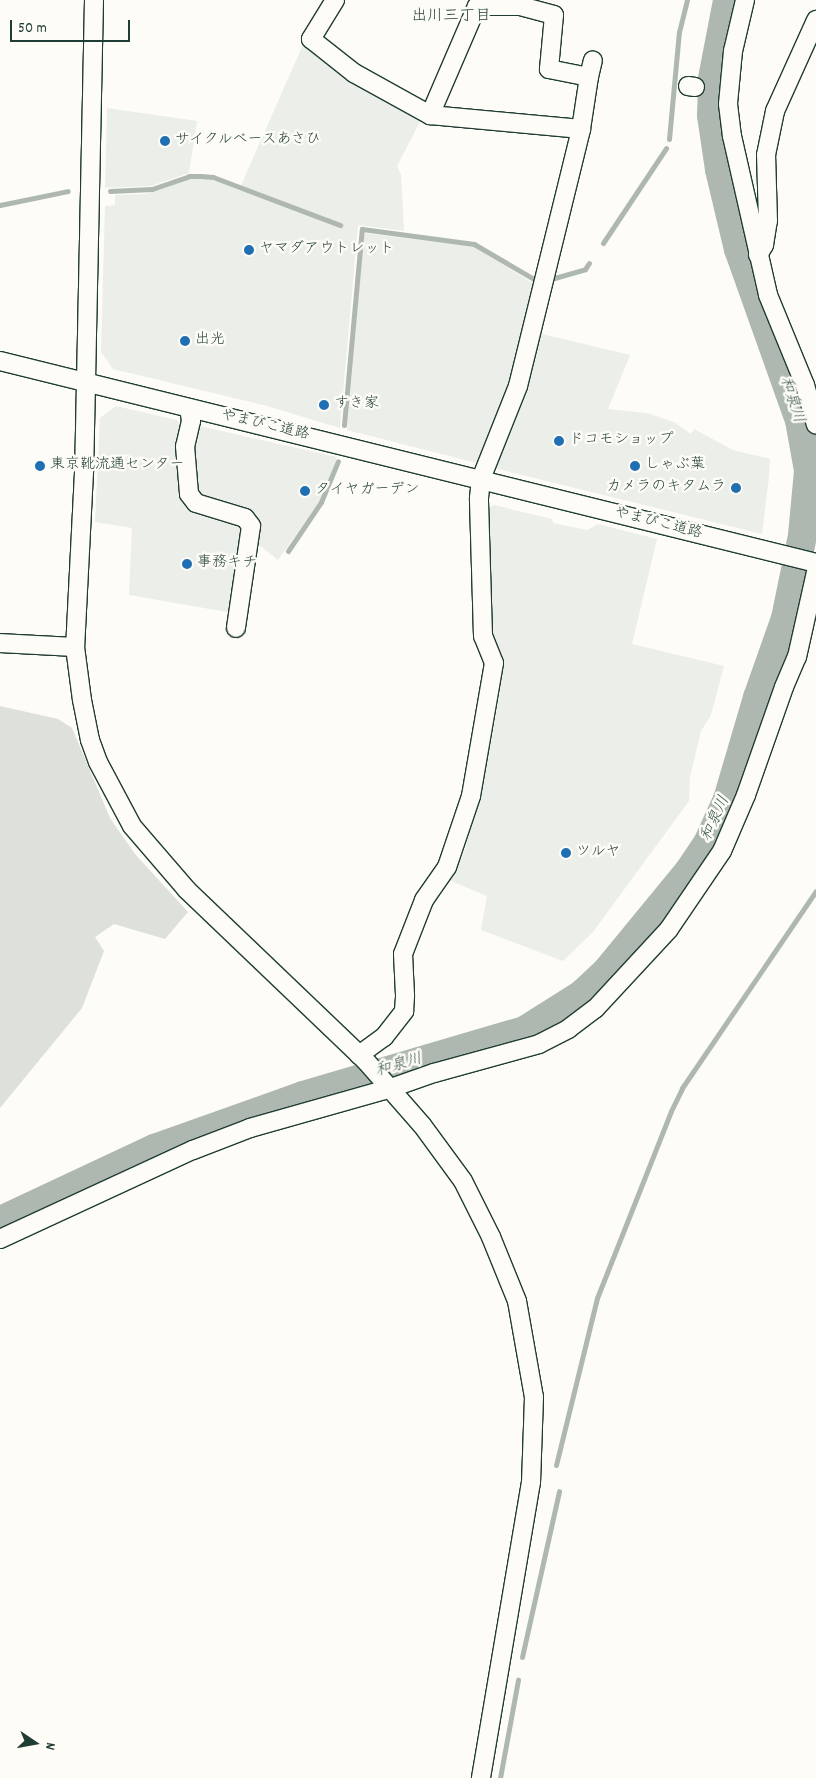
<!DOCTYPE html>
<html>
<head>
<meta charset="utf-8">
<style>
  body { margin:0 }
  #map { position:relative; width:816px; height:1778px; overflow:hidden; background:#fdfcf7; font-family:Dekko,"Klee One",sans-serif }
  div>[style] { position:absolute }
  .built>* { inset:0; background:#eceee9 }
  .green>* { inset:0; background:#dde0db }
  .stream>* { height:5px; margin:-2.5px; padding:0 2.5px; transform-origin:2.5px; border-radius:2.5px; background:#aeb8b1 }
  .river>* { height:29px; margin:-14.5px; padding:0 14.5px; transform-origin:14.5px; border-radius:14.5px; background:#aeb8b1 }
  .roads { filter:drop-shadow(1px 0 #1f3d34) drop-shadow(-1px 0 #1f3d34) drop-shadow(0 1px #1f3d34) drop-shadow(0 -1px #1f3d34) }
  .minor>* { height:18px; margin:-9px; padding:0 9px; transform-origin:9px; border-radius:9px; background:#fdfcf7 }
  .dots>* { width:14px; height:14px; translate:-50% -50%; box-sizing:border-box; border:2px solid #fdfcf7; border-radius:50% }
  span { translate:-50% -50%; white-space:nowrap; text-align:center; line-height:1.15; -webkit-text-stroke:5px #fdfcf7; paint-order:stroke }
  .poi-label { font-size:15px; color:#1f3d34 }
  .left { translate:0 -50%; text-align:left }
  .right { translate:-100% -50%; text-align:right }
  .street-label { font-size:15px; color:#1f3d34 }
  .neighbourhood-label { font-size:16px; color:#1f3d34 }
  .water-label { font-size:16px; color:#435c53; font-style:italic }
  .north { position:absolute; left:10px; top:1718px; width:50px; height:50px; -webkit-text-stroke:4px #fdfcf7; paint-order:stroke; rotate:102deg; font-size:14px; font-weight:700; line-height:20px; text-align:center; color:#1f3d34 }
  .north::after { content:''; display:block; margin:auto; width:18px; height:22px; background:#1f3d34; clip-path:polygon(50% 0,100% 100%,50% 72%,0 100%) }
  .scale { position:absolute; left:10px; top:20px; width:120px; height:22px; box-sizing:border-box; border:2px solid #1f3d34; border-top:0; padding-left:6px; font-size:15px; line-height:18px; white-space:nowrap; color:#1f3d34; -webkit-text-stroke:4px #fdfcf7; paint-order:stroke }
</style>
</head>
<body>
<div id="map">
  <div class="built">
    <div style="clip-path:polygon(305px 40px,422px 118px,397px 166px,401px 175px,404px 231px,358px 225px,340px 428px,267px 406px,113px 369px,101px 352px,105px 206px,115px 205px,115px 195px,145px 194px,187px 180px,200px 178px,217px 181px,239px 190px)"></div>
    <div style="clip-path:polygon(107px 108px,197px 121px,189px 173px,151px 186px,105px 188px)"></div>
    <div style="clip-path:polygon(364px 233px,475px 247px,529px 281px,537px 283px,511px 392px,477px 463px,347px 430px)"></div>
    <div style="clip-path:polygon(538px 333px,630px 355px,608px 409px,647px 413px,674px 422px,691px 434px,694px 429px,733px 450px,770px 459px,769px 477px,762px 534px,494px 468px)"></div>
    <div style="clip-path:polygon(116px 406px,177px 420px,180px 424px,176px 445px,182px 503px,237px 522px,247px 529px,233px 613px,129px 595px,132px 528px,95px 522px,100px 418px)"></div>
    <div style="clip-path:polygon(195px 425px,337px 457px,326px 488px,317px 505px,278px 560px,255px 542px,257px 528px,201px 499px,196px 492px,192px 443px)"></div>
    <div style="clip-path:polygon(494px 505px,552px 519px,553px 523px,587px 530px,598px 524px,657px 539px,632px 644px,724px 666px,711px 715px,701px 731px,690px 777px,689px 801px,593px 932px,563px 961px,481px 930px,487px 896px,446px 879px,454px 871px,465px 850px,491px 743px,500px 690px,501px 657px,492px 632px,487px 509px)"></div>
  </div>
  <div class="green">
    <div style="clip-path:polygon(0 706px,58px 719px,72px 728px,110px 818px,135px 854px,188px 912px,165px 939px,114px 924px,95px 937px,104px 951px,82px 1008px,0 1108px)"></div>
  </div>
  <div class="stream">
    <div style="left:669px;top:139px;width:107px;rotate:-84.7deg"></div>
    <div style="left:679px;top:32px;width:33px;rotate:-76deg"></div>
    <div style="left:110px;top:191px;width:42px;rotate:-2.7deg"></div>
    <div style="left:152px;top:189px;width:39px;rotate:-19deg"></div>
    <div style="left:189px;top:176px;width:12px"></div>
    <div style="left:201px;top:176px;width:12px;rotate:5deg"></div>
    <div style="left:213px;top:177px;width:136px;rotate:20.7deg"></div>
    <div style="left:0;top:205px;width:69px;rotate:-11.6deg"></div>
    <div style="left:603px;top:243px;width:114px;rotate:-56.4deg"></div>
    <div style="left:551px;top:279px;width:35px;rotate:-16deg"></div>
    <div style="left:585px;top:269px;width:7px;rotate:-56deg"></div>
    <div style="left:344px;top:425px;width:197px;rotate:-84.8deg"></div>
    <div style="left:362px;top:229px;width:113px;rotate:7.6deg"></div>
    <div style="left:474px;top:244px;width:69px;rotate:30.3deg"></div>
    <div style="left:288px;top:551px;width:59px;rotate:-56deg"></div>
    <div style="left:321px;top:502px;width:44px;rotate:-67.5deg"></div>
    <div style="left:556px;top:1465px;width:172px;rotate:-76.2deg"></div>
    <div style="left:597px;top:1298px;width:201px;rotate:-68.4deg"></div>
    <div style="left:671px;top:1111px;width:25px;rotate:-64deg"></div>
    <div style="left:682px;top:1088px;width:238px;rotate:-55.8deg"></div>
    <div style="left:522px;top:1657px;width:170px;rotate:-77.4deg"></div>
    <div style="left:500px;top:1778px;width:100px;rotate:-79.6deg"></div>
  </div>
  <div class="river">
    <div style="left:0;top:1220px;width:170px;rotate:-25.1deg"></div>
    <div style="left:154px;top:1148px;width:158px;rotate:-19.6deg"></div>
    <div style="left:303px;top:1095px;width:230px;rotate:-16.4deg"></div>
    <div style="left:524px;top:1030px;width:67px;rotate:-32.3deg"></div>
    <div style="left:581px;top:994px;width:33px;rotate:-43deg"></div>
    <div style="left:605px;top:972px;width:131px;rotate:-50.6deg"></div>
    <div style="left:688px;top:871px;width:36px;rotate:-56deg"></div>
    <div style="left:708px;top:841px;width:46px;rotate:-65.7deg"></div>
    <div style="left:727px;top:799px;width:106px;rotate:-73.6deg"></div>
    <div style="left:757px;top:697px;width:84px;rotate:-70.5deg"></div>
    <div style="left:785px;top:618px;width:85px;rotate:-78.4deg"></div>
    <div style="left:802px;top:535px;width:65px;rotate:-84.7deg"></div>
    <div style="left:808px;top:470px;width:51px;rotate:-100.2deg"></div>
    <div style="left:799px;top:420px;width:182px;rotate:-109.6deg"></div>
    <div style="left:738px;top:249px;width:82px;rotate:-103.4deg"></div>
    <div style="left:719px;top:169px;width:55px;rotate:-98.4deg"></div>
    <div style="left:711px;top:115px;width:37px;rotate:-88deg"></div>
    <div style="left:712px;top:78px;width:79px;rotate:-79.1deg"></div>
  </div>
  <div class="roads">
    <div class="minor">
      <div style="left:94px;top:0;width:472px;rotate:91.2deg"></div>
      <div style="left:84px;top:472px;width:175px;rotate:92.9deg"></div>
      <div style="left:75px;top:647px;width:53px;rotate:82.5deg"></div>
      <div style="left:82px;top:700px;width:41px;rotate:78.7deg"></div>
      <div style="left:90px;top:740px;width:23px;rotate:70deg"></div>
      <div style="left:98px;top:762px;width:72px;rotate:62deg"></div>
      <div style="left:132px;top:826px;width:84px;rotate:49.3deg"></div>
      <div style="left:187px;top:890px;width:246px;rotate:43.7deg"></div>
      <div style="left:365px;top:1060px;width:86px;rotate:48.8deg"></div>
      <div style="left:422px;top:1125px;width:69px;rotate:53.8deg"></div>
      <div style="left:463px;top:1181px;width:63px;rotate:63.4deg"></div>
      <div style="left:491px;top:1237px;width:69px;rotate:67.9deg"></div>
      <div style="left:517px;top:1301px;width:97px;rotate:80deg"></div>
      <div style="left:534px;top:1397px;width:85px;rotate:92deg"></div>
      <div style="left:531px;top:1482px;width:300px;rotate:99.6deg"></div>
      <div style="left:335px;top:0;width:46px;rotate:121.6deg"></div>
      <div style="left:311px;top:39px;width:55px;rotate:38.3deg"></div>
      <div style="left:354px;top:73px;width:87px;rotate:28.9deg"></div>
      <div style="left:430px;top:115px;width:152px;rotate:5.3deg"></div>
      <div style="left:745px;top:0;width:52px;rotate:103.2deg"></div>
      <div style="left:733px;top:51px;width:53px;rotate:95.4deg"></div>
      <div style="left:728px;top:104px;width:32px;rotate:83deg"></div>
      <div style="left:732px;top:136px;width:163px;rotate:77.2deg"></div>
      <div style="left:768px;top:295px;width:97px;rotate:67.7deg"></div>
      <div style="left:805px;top:385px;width:41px;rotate:74.6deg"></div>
      <div style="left:589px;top:77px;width:17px;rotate:-77deg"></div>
      <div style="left:688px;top:86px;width:7px;rotate:8deg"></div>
      <div style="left:758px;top:255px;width:12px;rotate:-59deg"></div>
      <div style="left:764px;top:245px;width:24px;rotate:-81deg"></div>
      <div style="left:768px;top:221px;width:66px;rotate:-91.7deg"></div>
      <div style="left:766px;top:155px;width:45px;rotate:-78.4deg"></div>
      <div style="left:775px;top:111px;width:100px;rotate:-65.7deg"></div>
      <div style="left:0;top:361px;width:841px;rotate:13.9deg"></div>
      <div style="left:189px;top:408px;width:13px;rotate:81deg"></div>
      <div style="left:191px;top:421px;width:26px;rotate:103deg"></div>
      <div style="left:185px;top:446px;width:48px;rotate:85.2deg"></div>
      <div style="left:189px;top:494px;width:11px;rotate:52deg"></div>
      <div style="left:196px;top:503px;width:51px;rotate:17deg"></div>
      <div style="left:245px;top:518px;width:10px;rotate:53deg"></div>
      <div style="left:251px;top:526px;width:103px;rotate:98.4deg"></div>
      <div style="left:0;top:643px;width:75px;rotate:3.1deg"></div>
      <div style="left:359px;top:1055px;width:31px;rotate:-36deg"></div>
      <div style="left:384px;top:1037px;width:33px;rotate:-52deg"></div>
      <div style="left:404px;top:1011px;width:16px;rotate:-86deg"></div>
      <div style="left:405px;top:995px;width:41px;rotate:-92.8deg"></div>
      <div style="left:403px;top:954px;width:58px;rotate:-68.7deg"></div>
      <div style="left:424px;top:900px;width:40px;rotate:-55.1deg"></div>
      <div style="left:447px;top:867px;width:75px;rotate:-71.3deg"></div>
      <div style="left:471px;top:796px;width:135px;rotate:-80.2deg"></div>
      <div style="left:494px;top:663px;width:29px;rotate:-112deg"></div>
      <div style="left:483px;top:636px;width:138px;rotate:-91.7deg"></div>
      <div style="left:479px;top:498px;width:19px;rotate:-84deg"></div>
      <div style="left:481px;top:479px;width:100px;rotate:-68.3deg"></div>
      <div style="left:518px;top:386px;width:265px;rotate:-76.2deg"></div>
      <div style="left:581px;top:129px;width:53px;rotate:-81.3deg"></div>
      <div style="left:589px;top:77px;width:41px;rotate:-168.7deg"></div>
      <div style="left:549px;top:69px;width:54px;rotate:-84.7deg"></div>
      <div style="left:554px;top:15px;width:35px;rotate:-165deg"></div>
      <div style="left:520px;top:6px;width:43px;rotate:180deg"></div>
      <div style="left:477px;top:6px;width:119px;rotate:113.3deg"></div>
      <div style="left:0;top:1239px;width:213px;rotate:-24.8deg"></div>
      <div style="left:193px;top:1150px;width:61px;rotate:-21.1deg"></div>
      <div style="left:250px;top:1128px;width:147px;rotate:-15.8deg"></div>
      <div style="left:391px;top:1088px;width:46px;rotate:-19.2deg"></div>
      <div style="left:434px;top:1073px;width:109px;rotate:-15.4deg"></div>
      <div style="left:539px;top:1044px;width:33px;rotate:-27deg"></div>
      <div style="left:568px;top:1029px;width:34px;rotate:-37deg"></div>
      <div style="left:595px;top:1009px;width:109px;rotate:-47.2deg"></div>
      <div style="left:669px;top:929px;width:94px;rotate:-55.8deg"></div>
      <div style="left:722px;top:851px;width:61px;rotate:-66.8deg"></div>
      <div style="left:746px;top:795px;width:114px;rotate:-70.6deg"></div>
      <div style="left:784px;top:687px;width:33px;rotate:-67deg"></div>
      <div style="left:797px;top:657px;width:87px;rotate:-77.4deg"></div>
    </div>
  </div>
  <div class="dots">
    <div style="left:165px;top:141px;background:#1f6fb2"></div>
    <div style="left:249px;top:250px;background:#1f6fb2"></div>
    <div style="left:185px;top:341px;background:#1f6fb2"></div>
    <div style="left:324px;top:405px;background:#1f6fb2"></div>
    <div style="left:559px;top:441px;background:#1f6fb2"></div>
    <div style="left:40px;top:466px;background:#1f6fb2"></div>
    <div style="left:635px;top:466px;background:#1f6fb2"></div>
    <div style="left:736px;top:488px;background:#1f6fb2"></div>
    <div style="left:305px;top:491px;background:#1f6fb2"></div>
    <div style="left:187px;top:564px;background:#1f6fb2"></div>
    <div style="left:566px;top:853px;background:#1f6fb2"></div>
  </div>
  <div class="poi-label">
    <span class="left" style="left:175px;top:141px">サイクルベースあさひ</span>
    <span class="left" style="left:259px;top:250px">ヤマダアウトレット</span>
    <span class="left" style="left:195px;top:341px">出光</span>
    <span class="left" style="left:334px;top:405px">すき家</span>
    <span class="left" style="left:569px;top:441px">ドコモショップ</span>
    <span class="left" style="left:50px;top:466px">東京靴流通センター</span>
    <span class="left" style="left:645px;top:466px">しゃぶ葉</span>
    <span class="right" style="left:726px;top:488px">カメラのキタムラ</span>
    <span class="left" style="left:315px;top:491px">タイヤガーデン</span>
    <span class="left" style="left:197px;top:564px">事務キチ</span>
    <span class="left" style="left:576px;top:853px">ツルヤ</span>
  </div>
  <div class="street-label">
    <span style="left:265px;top:426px;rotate:13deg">やまびこ道路</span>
    <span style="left:658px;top:524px;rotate:14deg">やまびこ道路</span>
  </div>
  <div class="neighbourhood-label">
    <span style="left:451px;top:17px">出川三丁目</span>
  </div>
  <div class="water-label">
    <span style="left:791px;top:400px;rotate:72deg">和泉川</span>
    <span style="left:716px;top:819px;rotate:-65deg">和泉川</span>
    <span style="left:399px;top:1066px;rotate:-16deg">和泉川</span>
  </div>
  <div class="north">N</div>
  <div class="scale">50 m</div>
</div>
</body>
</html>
